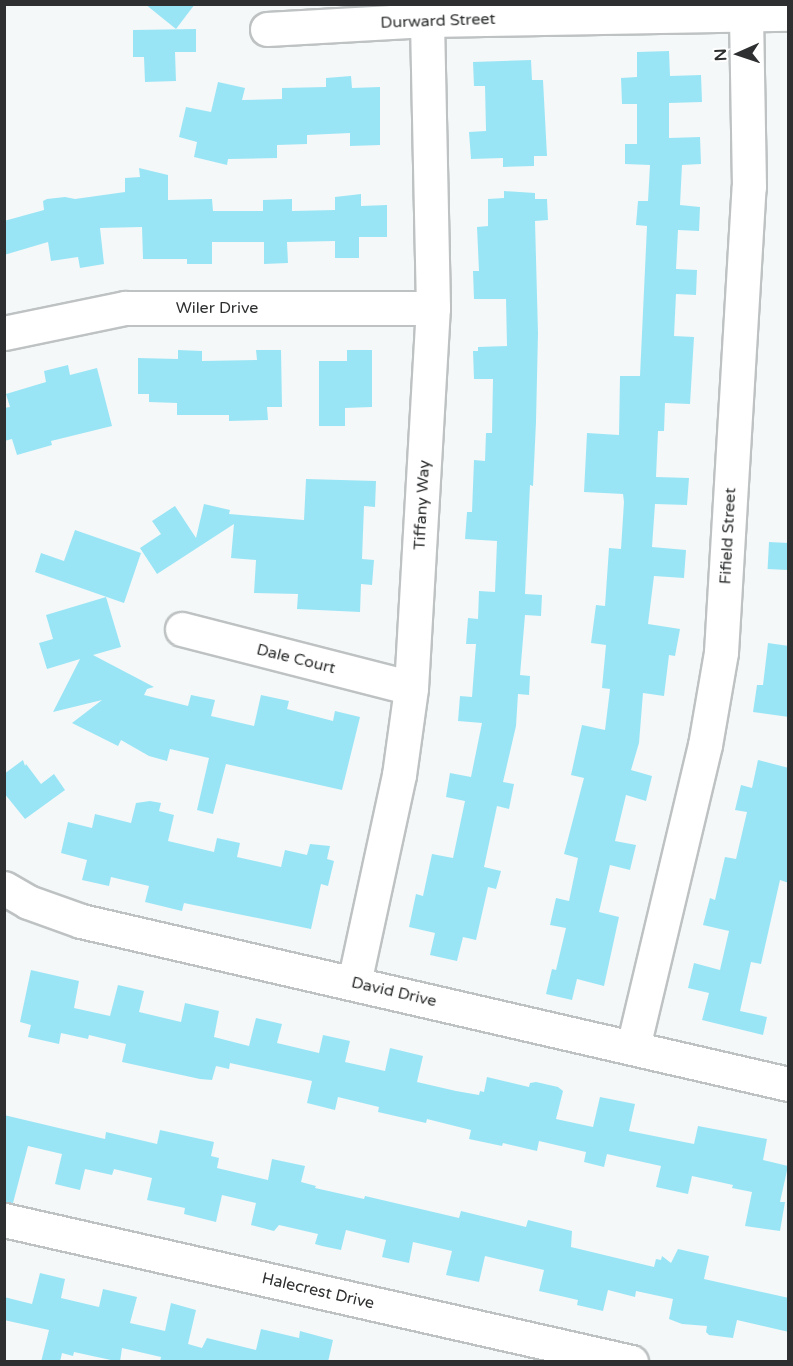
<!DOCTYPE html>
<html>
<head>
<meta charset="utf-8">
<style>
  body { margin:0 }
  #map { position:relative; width:793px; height:1366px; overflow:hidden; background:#f4f8f9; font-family:"Varela Round",sans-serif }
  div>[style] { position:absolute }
  .building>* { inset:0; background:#9ae5f5; transform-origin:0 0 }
  .roads { filter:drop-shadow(2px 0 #bec2c3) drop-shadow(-2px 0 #bec2c3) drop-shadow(0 2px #bec2c3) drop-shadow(0 -2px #bec2c3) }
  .minor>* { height:33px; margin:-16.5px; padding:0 16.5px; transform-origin:16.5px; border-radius:16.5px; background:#fff }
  span { translate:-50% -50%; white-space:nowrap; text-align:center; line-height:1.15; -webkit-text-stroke:4.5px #fff; paint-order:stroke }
  .street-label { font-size:16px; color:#2e2f30 }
  .frame { position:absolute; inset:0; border:6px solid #2e2f30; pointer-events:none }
  .north { position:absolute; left:709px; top:24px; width:60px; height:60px; -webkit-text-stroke:4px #fff; paint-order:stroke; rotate:267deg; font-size:16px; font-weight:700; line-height:24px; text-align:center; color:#2e2f30 }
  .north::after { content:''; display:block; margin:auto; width:21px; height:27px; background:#2e2f30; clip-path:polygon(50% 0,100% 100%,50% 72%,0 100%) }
</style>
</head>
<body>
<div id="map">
  <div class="building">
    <div style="clip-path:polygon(145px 4px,195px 4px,176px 29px)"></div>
    <div style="clip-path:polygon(196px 29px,196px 52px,175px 52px,176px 81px,145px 82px,144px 57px,133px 57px,133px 30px)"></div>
    <div style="clip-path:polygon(669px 51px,670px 76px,701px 75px,702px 102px,669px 103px,669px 138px,700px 137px,701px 164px,682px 165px,680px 205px,700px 207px,699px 231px,678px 230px,676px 269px,697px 270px,696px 295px,676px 294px,674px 336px,694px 337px,690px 404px,665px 403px,664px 431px,658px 431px,656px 477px,689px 478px,687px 505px,655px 504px,652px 547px,686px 550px,684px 578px,654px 576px,648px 624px,680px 629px,675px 656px,669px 655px,664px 696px,643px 693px,639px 743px,631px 770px,652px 776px,646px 801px,626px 795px,615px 841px,636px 845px,630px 870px,610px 865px,599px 912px,619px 917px,604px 986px,577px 979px,572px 1000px,546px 994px,552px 969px,556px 970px,566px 928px,550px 925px,556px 898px,569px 901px,578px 858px,564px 854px,584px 778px,571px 775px,582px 725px,605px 730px,610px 689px,602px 688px,606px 645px,591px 643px,596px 605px,605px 606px,609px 548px,621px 549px,624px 502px,623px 494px,584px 492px,587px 433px,619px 435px,620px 376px,640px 376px,647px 226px,636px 225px,638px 201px,648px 201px,650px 165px,625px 164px,625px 144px,637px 144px,637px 104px,622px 104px,621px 78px,637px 77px,637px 52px)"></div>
    <div style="clip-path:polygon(531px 60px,532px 80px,543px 80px,547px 156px,534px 156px,534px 166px,503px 167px,503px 158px,471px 159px,469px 132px,486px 131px,485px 86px,474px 86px,473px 62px)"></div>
    <div style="clip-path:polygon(351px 76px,352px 88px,380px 87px,380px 145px,350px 146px,350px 133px,307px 135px,307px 144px,277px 145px,277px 158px,228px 159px,227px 165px,194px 157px,197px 142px,179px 137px,186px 107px,211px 112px,218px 82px,245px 88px,242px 100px,282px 99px,282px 88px,326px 87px,326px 78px)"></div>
    <div style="clip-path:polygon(139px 168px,168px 175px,168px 200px,212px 199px,213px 211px,263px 211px,263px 200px,292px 199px,292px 211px,335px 210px,335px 197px,361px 194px,361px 206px,387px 205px,387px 237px,359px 237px,359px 258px,335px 258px,335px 241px,287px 242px,288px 263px,264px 264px,264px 242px,212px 242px,212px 264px,187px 264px,187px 259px,143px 259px,142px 227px,100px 228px,104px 264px,80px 268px,78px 257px,51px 261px,48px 242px,4px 255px,4px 221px,44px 210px,43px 201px,47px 199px,65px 197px,75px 199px,125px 192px,125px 178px,140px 177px)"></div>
    <div style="clip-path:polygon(504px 191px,535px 193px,535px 199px,547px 199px,548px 220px,535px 221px,538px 333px,536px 422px,533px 486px,530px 485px,525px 594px,542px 595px,541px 616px,525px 615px,520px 675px,530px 676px,529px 695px,518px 694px,516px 726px,503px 782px,514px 784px,509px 809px,497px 806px,484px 867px,501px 871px,496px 889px,488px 887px,476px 940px,463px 937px,457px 961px,430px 955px,435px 933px,409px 927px,416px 894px,423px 896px,432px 854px,453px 858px,465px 801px,446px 797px,450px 773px,471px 777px,482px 723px,458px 721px,460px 696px,472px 697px,476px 644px,466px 644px,468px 618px,478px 619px,479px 591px,495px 592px,497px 541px,465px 539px,467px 512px,472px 512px,474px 460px,485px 461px,486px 433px,492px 433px,493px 379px,474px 379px,473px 351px,478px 351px,478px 347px,507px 346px,506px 299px,474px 299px,473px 271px,479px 271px,477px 227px,488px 226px,488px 199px,504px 198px)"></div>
    <div style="clip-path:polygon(178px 350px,202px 351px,202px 361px,257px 360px,256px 350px,281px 350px,282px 407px,267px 407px,268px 420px,229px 421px,229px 415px,177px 415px,177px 403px,149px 402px,149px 394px,138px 394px,138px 358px,178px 359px)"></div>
    <div style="clip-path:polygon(347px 350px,372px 350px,372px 407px,345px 408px,345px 426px,319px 426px,319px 361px,347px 361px)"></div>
    <div style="clip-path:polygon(68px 365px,70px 375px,97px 368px,112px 426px,51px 441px,52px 445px,17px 455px,12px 439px,4px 441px,4px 408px,10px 407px,6px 394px,46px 382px,44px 371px)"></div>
    <div style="clip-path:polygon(306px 479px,376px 481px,375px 507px,364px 506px,362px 559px,374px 560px,372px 585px,361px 584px,360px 612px,297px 609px,298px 594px,254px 593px,256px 560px,231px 558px,234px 524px,157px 574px,140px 548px,161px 534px,152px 521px,175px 506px,196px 538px,204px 504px,230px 510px,229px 514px,304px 520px)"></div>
    <div style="clip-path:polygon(75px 530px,141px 553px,124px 603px,35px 572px,41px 553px,64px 561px)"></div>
    <div style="left:769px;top:542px;width:20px;height:27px;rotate:3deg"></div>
    <div style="clip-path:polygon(106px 597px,121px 647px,93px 655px,154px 687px,147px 689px,144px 695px,188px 706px,191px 695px,215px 700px,211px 716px,254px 726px,261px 695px,289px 701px,287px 709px,333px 721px,335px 711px,360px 717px,342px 790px,226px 764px,213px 814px,197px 810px,209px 758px,170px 749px,167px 761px,149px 756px,121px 740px,118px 746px,72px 723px,102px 700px,53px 712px,80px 659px,47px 669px,39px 643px,53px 639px,46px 615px)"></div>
    <div style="clip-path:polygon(768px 643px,789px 646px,789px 717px,753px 712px,757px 685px,763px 685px)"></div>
    <div style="clip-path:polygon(23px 760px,25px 766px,26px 764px,41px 784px,54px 774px,65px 790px,25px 819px,4px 793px,4px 774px)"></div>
    <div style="clip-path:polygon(758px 760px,789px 768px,789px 883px,780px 880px,761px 964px,751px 962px,740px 1011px,767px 1017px,763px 1035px,702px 1020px,709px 993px,688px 988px,694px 963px,720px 970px,729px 931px,703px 925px,710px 898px,715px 900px,725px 857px,736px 859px,747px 812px,735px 810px,741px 785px,752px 788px)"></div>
    <div style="clip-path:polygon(150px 801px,161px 803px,159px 811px,174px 815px,168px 841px,214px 852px,217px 838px,240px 843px,237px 857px,281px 867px,285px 850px,307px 855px,310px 844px,330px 846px,327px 859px,334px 861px,328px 886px,321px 884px,311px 929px,184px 903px,182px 911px,145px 902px,149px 886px,111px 877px,109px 886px,82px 880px,87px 860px,61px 853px,68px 822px,92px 828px,95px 814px,131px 823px,136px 803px)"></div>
    <div style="clip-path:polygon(31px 970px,79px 981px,74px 1008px,110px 1016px,118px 985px,144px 991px,139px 1012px,181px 1022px,185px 1003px,219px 1011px,214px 1037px,249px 1046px,256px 1018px,282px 1024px,277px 1043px,319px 1053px,323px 1035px,350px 1041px,345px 1062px,385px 1071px,390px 1048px,423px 1056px,417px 1082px,456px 1091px,479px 1095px,480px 1091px,484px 1092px,487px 1077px,529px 1087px,530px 1083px,536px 1082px,558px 1087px,563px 1091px,556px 1119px,593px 1127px,600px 1097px,635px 1104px,629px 1131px,694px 1144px,698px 1126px,767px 1139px,763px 1160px,788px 1166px,780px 1202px,785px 1202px,780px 1231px,745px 1226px,752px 1192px,732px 1188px,733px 1185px,692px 1176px,688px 1194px,656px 1187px,661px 1166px,607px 1154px,604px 1167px,584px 1162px,586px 1152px,539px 1141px,537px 1151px,503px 1143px,502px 1146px,469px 1139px,471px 1130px,427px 1119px,426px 1123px,378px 1112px,379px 1107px,338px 1097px,335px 1110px,307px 1103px,312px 1081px,230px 1063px,229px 1069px,216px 1066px,212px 1080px,200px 1079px,122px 1062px,126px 1044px,89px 1035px,88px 1039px,61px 1033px,59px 1044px,28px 1037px,31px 1025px,20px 1022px)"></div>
    <div style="clip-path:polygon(4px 1115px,105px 1139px,106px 1132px,157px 1144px,160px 1130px,214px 1142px,211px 1156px,219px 1158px,217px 1168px,268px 1180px,272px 1159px,305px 1166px,301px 1182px,316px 1186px,315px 1188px,364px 1199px,365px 1196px,459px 1218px,461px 1211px,526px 1227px,528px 1220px,572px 1231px,571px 1247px,654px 1267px,656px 1259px,661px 1260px,662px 1256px,671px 1263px,678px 1249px,709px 1256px,704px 1279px,789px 1298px,789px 1332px,737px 1320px,733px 1338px,709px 1335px,706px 1332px,707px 1326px,682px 1324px,669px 1319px,673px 1299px,636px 1291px,635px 1297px,608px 1290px,603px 1311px,577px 1305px,578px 1300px,539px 1291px,544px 1270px,485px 1256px,479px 1282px,446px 1275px,452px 1251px,413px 1242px,409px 1263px,382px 1257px,386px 1240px,346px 1230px,341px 1250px,322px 1246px,315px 1244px,318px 1234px,279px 1225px,274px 1231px,251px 1225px,256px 1203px,222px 1195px,216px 1222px,184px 1214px,185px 1208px,147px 1200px,152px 1178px,114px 1169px,112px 1175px,85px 1169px,80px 1190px,55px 1184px,62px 1154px,28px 1146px,13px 1203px,4px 1202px)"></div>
    <div style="clip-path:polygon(40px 1273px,65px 1279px,61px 1298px,99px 1307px,103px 1289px,137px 1297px,130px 1323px,165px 1331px,171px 1303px,196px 1310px,188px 1344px,202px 1348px,207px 1338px,256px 1350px,261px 1329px,299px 1338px,300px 1331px,333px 1340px,328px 1362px,160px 1362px,161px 1357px,122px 1348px,120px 1362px,74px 1352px,73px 1356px,62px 1353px,60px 1362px,41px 1362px,49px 1330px,4px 1320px,4px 1297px,32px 1304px)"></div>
  </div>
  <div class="roads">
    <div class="minor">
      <div style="left:267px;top:29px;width:160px;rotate:-3.2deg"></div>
      <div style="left:427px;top:20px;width:361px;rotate:-1deg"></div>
      <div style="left:4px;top:333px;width:124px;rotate:-11.7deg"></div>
      <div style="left:125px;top:308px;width:308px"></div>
      <div style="left:182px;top:629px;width:236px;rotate:14.4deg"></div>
      <div style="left:4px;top:888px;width:28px;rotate:30deg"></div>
      <div style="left:28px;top:902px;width:56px;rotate:19.7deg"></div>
      <div style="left:81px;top:921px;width:726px;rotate:12.98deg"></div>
      <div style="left:354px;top:983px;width:213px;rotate:-77.8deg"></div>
      <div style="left:399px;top:775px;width:88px;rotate:-82.1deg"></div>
      <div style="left:411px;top:688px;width:381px;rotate:-86.7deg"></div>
      <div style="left:433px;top:308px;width:288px;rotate:-91.2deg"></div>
      <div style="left:633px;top:1047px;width:310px;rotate:-76.6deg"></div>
      <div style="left:705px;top:745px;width:94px;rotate:-80.2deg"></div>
      <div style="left:721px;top:652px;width:466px;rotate:-86.6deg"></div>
      <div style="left:749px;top:187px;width:172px;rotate:-91deg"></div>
      <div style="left:4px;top:1220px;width:643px;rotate:12.76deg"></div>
    </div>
  </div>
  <div class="street-label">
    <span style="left:438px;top:21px;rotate:-2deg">Durward Street</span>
    <span style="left:217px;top:308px">Wiler Drive</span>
    <span style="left:422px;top:505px;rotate:-87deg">Tiffany Way</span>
    <span style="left:728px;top:536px;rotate:-87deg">Fifield Street</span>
    <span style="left:296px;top:659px;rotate:14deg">Dale Court</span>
    <span style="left:394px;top:992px;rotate:13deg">David Drive</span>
    <span style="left:318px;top:1291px;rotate:13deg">Halecrest Drive</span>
  </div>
  <div class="frame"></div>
  <div class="north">N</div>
</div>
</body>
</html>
